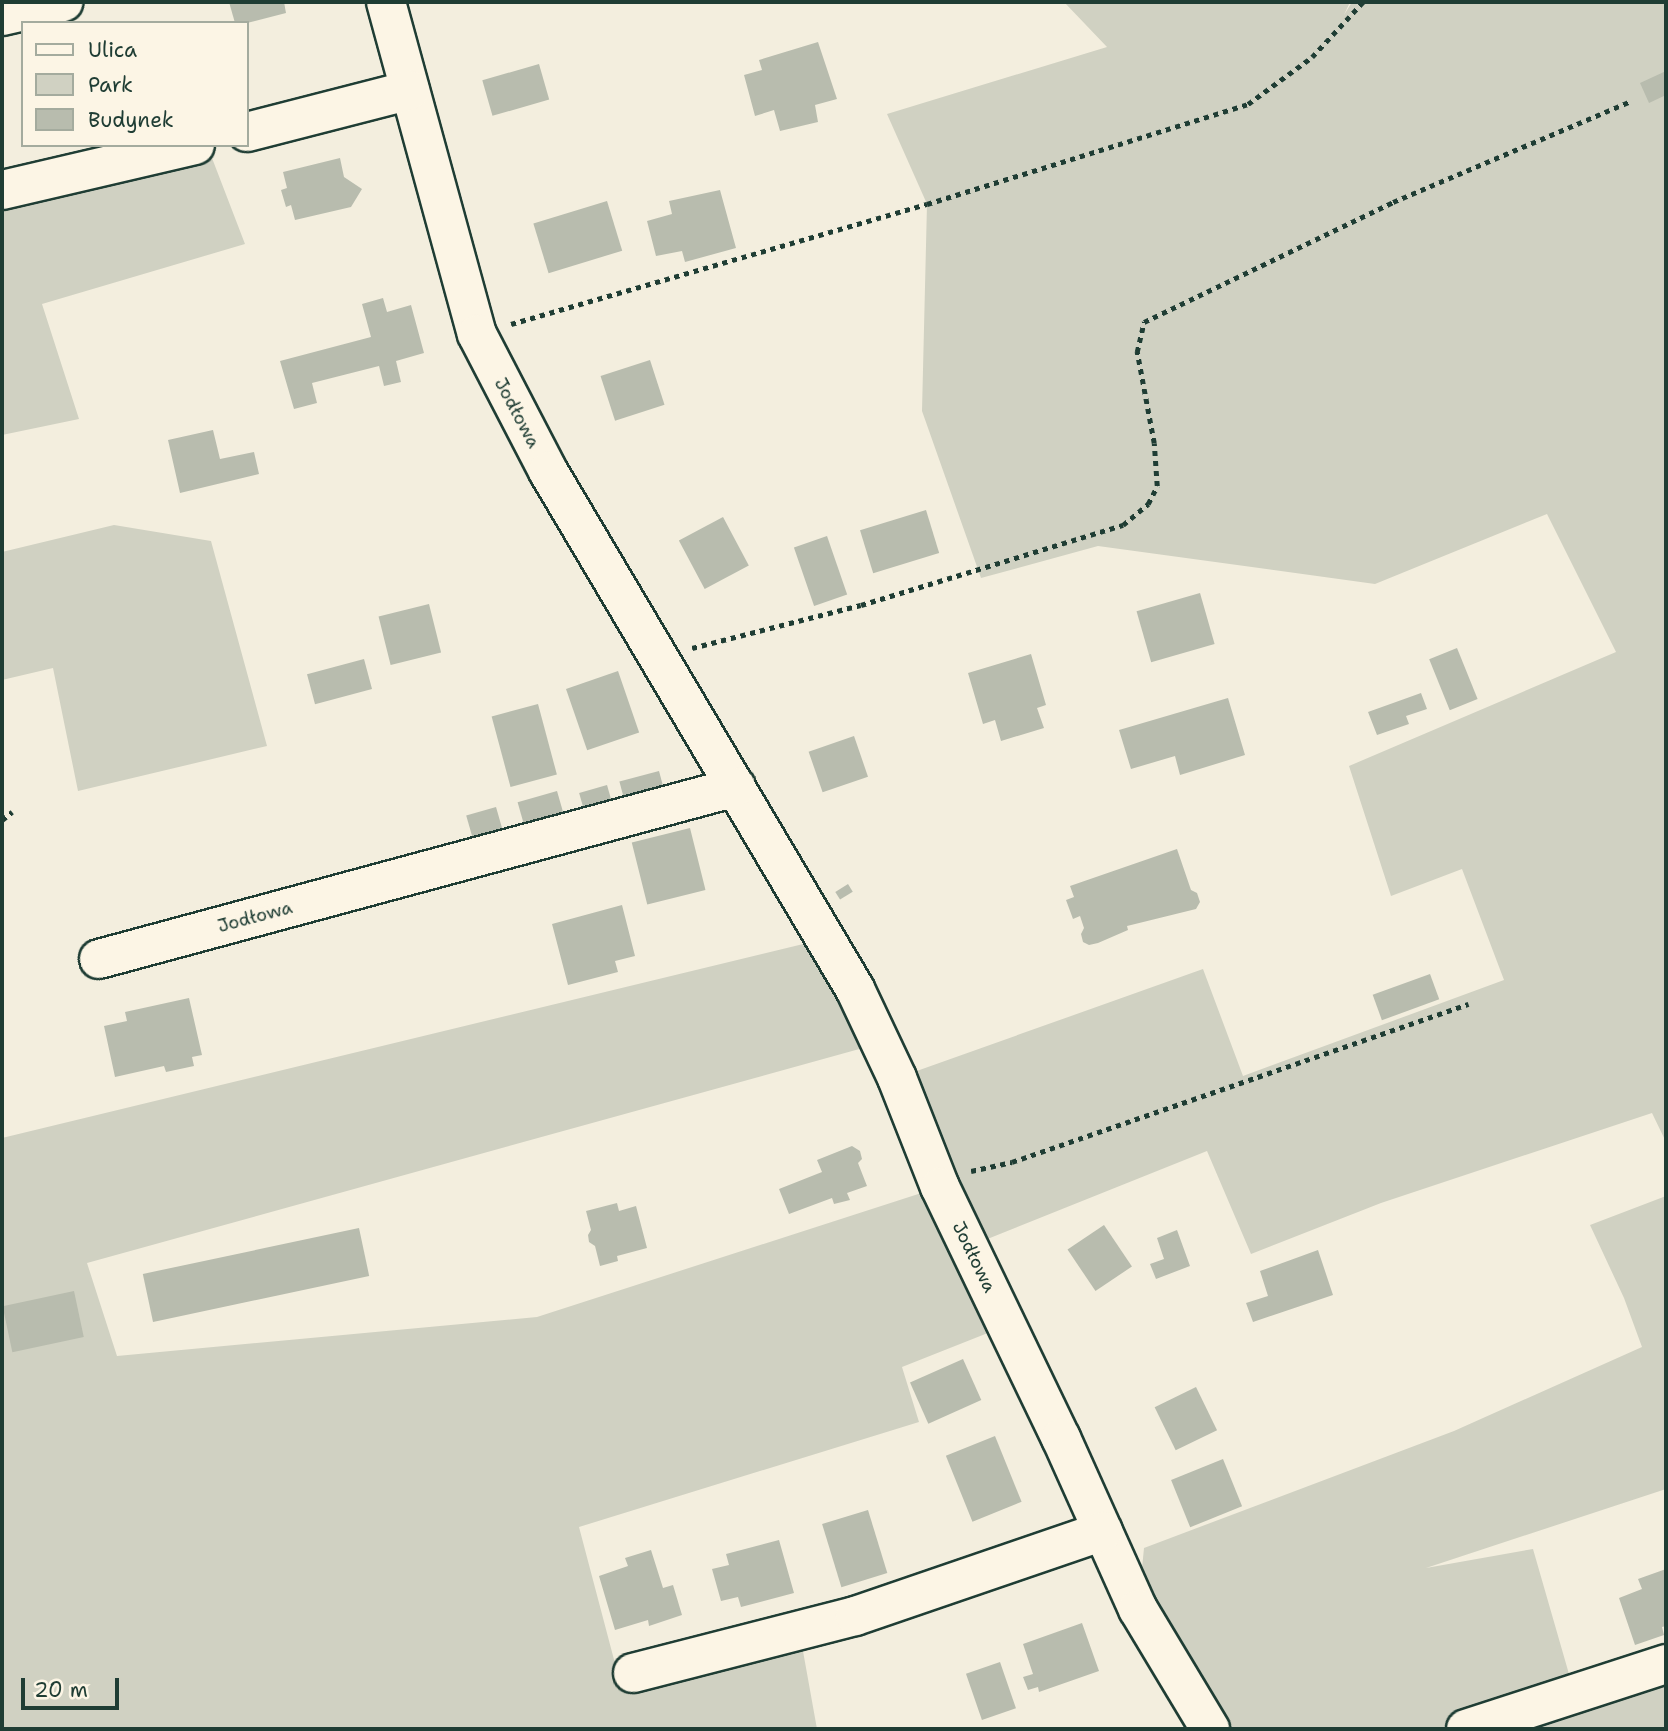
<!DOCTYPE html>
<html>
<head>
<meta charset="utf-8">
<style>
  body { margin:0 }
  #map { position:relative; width:1668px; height:1731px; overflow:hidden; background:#f3eede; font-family:"Shantell Sans",sans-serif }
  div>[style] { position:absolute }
  .green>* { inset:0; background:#d0d1c2 }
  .building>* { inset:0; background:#b8bcae; transform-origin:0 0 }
  .path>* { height:4.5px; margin-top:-2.25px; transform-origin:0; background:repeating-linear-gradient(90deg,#1f3d34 0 5px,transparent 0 10px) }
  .roads { filter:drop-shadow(2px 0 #1f3d34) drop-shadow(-2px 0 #1f3d34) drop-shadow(0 2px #1f3d34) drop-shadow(0 -2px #1f3d34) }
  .minor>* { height:38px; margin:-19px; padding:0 19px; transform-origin:19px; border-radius:19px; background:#fcf5e5 }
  span { translate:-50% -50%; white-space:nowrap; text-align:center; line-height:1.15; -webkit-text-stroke:7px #fcf5e5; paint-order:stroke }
  .street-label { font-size:18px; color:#1f3d34 }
  .frame { position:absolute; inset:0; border:4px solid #1f3d34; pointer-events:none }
  .legend { position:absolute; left:21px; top:21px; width:228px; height:126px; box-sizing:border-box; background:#fcf5e5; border:2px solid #a4ab9e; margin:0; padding:9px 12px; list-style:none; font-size:21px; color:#1f3d34 }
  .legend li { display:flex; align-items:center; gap:14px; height:35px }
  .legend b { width:35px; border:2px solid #a4ab9e }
  .scale { position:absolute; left:21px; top:1678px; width:98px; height:32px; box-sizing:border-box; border:4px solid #1f3d34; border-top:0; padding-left:9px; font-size:21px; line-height:24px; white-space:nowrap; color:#1f3d34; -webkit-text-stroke:5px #fcf5e5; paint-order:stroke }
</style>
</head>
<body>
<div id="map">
  <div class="green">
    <div style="clip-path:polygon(1064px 2px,1350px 2px,1344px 15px,1352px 2px,1666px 2px,1666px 1142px,1652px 1113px,1381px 1203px,1251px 1254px,1207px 1151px,970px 1246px,1008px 1325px,902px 1367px,919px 1422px,579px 1527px,617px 1671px,801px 1640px,817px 1729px,2px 1729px,2px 1138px,828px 938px,881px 1043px,87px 1263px,117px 1356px,537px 1317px,940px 1187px,897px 1078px,1203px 969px,1243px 1076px,1504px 980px,1462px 869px,1391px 896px,1349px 766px,1616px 652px,1547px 514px,1375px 584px,1098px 546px,981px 578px,922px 411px,927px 204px,887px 114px,1107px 47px)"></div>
    <div style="clip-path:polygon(207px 145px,245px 244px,42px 304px,79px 419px,2px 435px,2px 189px)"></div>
    <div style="clip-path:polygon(114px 525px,211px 541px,267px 746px,78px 791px,53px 668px,2px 680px,2px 552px)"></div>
    <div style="clip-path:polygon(1666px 1196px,1666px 1489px,1426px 1568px,1533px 1549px,1571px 1681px,1666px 1657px,1666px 1729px,1210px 1729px,1138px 1609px,1144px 1548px,1454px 1431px,1642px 1347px,1624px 1298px,1590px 1225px)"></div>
  </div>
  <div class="building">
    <div style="clip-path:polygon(229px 2px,284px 2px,286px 13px,247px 23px,235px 23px)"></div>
    <div style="clip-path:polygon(818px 42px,837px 99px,815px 105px,818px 122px,780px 131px,774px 110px,755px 116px,744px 75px,762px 70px,759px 60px)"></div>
    <div style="left:539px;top:64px;width:37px;height:59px;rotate:74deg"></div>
    <div style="clip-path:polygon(1666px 71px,1666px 95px,1649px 103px,1640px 83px)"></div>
    <div style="clip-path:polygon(340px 158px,344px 177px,362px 189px,351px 207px,295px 220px,291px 205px,286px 207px,281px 190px,287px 188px,283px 172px)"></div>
    <div style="clip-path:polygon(720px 190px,736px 248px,685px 262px,682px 251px,656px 256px,647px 221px,672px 214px,669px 201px)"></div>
    <div style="left:607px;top:201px;width:52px;height:77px;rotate:73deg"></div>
    <div style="clip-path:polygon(383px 298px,387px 312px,411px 305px,424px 353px,396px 361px,401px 382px,384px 386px,379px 366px,312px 383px,317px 403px,294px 409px,280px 361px,371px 337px,362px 304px)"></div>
    <div style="left:650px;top:360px;width:47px;height:52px;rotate:72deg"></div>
    <div style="clip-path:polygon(213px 430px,220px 459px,254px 452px,259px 474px,180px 493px,168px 440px)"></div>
    <div style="left:926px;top:510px;width:45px;height:69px;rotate:73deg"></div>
    <div style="left:723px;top:517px;width:55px;height:50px;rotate:62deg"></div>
    <div style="left:827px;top:536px;width:62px;height:35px;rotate:71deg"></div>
    <div style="left:1200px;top:593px;width:53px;height:66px;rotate:74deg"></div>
    <div style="left:429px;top:604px;width:50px;height:52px;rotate:76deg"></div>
    <div style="left:1457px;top:648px;width:55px;height:30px;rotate:68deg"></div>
    <div style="clip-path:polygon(1031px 654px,1046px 705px,1037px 708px,1044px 728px,1001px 741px,995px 720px,983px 724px,968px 673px)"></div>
    <div style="left:364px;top:659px;width:31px;height:59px;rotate:75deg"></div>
    <div style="left:618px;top:671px;width:65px;height:55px;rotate:71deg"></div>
    <div style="clip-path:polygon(1421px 693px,1427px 709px,1406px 716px,1409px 724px,1377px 735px,1368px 712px)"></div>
    <div style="clip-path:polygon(1228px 698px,1245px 755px,1180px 775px,1175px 756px,1131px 769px,1119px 730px)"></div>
    <div style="left:538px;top:704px;width:73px;height:48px;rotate:75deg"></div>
    <div style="left:854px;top:736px;width:43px;height:48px;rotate:71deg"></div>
    <div style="left:659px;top:771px;width:23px;height:41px;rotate:75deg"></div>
    <div style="left:607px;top:785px;width:22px;height:29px;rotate:74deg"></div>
    <div style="left:557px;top:791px;width:36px;height:41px;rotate:74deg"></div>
    <div style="left:496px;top:807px;width:32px;height:31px;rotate:74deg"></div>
    <div style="left:690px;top:828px;width:64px;height:60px;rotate:76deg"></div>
    <div style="clip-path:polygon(1177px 849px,1191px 890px,1197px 893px,1200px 902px,1196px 909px,1127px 926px,1128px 930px,1098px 943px,1089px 945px,1083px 942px,1081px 934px,1084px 928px,1080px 916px,1073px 919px,1066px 900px,1074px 897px,1070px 886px)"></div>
    <div style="left:848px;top:884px;width:9px;height:15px;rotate:58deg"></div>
    <div style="clip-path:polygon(622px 905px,635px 956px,615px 961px,618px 972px,568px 985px,552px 924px)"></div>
    <div style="left:1430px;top:974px;width:27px;height:61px;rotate:70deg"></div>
    <div style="clip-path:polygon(189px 998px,202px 1055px,192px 1057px,194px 1066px,166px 1072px,164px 1066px,115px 1077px,104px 1026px,127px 1021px,125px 1012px)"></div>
    <div style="clip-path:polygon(852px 1146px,860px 1151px,862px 1159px,858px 1163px,867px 1186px,847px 1193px,850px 1200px,834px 1204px,832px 1198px,789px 1214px,779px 1189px,822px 1172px,817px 1160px)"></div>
    <div style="clip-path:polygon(617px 1203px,619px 1211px,636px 1206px,647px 1248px,617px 1256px,618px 1261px,600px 1266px,595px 1246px,589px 1242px,588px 1235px,591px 1230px,586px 1211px)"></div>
    <div style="left:1104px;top:1225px;width:50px;height:44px;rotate:56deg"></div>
    <div style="left:359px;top:1228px;width:49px;height:221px;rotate:78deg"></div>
    <div style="clip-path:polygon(1177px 1230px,1190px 1266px,1156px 1279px,1150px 1264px,1164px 1259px,1157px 1238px)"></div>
    <div style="clip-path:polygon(1318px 1250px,1333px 1295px,1253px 1322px,1246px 1303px,1268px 1296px,1260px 1271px)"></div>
    <div style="left:74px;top:1291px;width:47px;height:73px;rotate:78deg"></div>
    <div style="left:963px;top:1359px;width:45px;height:58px;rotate:66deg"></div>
    <div style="left:1196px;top:1387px;width:48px;height:46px;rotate:64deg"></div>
    <div style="left:995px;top:1436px;width:71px;height:53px;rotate:68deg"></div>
    <div style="left:1223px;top:1459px;width:51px;height:56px;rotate:68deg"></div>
    <div style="left:868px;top:1510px;width:66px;height:48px;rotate:73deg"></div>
    <div style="clip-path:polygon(779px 1540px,794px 1593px,741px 1607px,738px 1597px,721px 1601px,712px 1569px,729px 1565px,726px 1554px)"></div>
    <div style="clip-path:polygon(651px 1550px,663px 1588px,673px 1585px,682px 1615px,649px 1626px,648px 1620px,615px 1630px,599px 1576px,628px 1566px,625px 1558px)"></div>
    <div style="clip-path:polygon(1666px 1569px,1666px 1626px,1662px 1627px,1664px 1635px,1635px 1645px,1619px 1598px,1642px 1589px,1638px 1579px)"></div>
    <div style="clip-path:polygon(1082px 1623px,1099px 1671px,1039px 1692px,1038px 1687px,1028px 1690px,1023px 1677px,1033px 1674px,1023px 1644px)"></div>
    <div style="left:1000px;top:1662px;width:49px;height:36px;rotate:71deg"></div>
  </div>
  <div class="path">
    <div style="left:511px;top:324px;width:433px;rotate:-16.1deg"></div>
    <div style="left:927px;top:204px;width:336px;rotate:-17.3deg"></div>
    <div style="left:1248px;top:104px;width:79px;rotate:-36.3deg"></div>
    <div style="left:1312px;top:57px;width:75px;rotate:-47.2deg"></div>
    <div style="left:692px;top:648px;width:174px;rotate:-14.3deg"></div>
    <div style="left:861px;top:605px;width:274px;rotate:-17deg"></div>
    <div style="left:1123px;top:525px;width:33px;rotate:-40deg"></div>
    <div style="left:1148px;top:504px;width:20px;rotate:-63deg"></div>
    <div style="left:1157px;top:486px;width:43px;rotate:-94deg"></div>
    <div style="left:1154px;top:443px;width:93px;rotate:-100.6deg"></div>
    <div style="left:1137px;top:352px;width:31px;rotate:-77deg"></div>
    <div style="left:1144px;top:322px;width:276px;rotate:-25.7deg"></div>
    <div style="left:1393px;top:202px;width:256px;rotate:-23deg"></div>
    <div style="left:2px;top:820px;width:13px;rotate:-39deg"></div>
    <div style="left:971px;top:1171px;width:42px;rotate:-12.4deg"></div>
    <div style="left:1012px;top:1162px;width:483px;rotate:-19.1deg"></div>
  </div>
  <div class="roads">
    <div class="minor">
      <div style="left:386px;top:2px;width:344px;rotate:74.7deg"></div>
      <div style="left:477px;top:334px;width:154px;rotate:62.6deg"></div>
      <div style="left:548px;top:471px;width:602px;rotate:59.35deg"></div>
      <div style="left:855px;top:989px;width:98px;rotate:64.7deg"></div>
      <div style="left:897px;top:1078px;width:117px;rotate:68.5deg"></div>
      <div style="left:940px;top:1187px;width:279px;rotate:64.3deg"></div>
      <div style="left:1061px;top:1438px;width:188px;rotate:65.8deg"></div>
      <div style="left:1138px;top:1609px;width:140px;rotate:59deg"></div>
      <div style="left:2px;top:16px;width:63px;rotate:-12.9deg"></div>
      <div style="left:247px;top:132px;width:168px;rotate:-14.4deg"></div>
      <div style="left:2px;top:190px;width:198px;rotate:-13.1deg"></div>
      <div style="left:99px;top:959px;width:660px;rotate:-15.11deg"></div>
      <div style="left:633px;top:1673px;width:229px;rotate:-14.4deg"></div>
      <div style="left:855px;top:1616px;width:262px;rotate:-18.9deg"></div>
      <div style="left:1466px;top:1729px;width:210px;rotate:-18deg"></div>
    </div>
  </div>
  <div class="street-label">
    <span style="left:517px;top:413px;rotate:62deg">Jodłowa</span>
    <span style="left:255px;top:917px;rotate:-15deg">Jodłowa</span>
    <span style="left:974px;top:1257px;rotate:64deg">Jodłowa</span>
  </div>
  <div class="frame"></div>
  <ul class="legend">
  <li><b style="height:9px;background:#fcf5e5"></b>Ulica</li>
  <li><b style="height:19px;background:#d0d1c2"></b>Park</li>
  <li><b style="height:19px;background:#b8bcae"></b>Budynek</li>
  </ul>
  <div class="scale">20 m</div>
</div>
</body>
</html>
